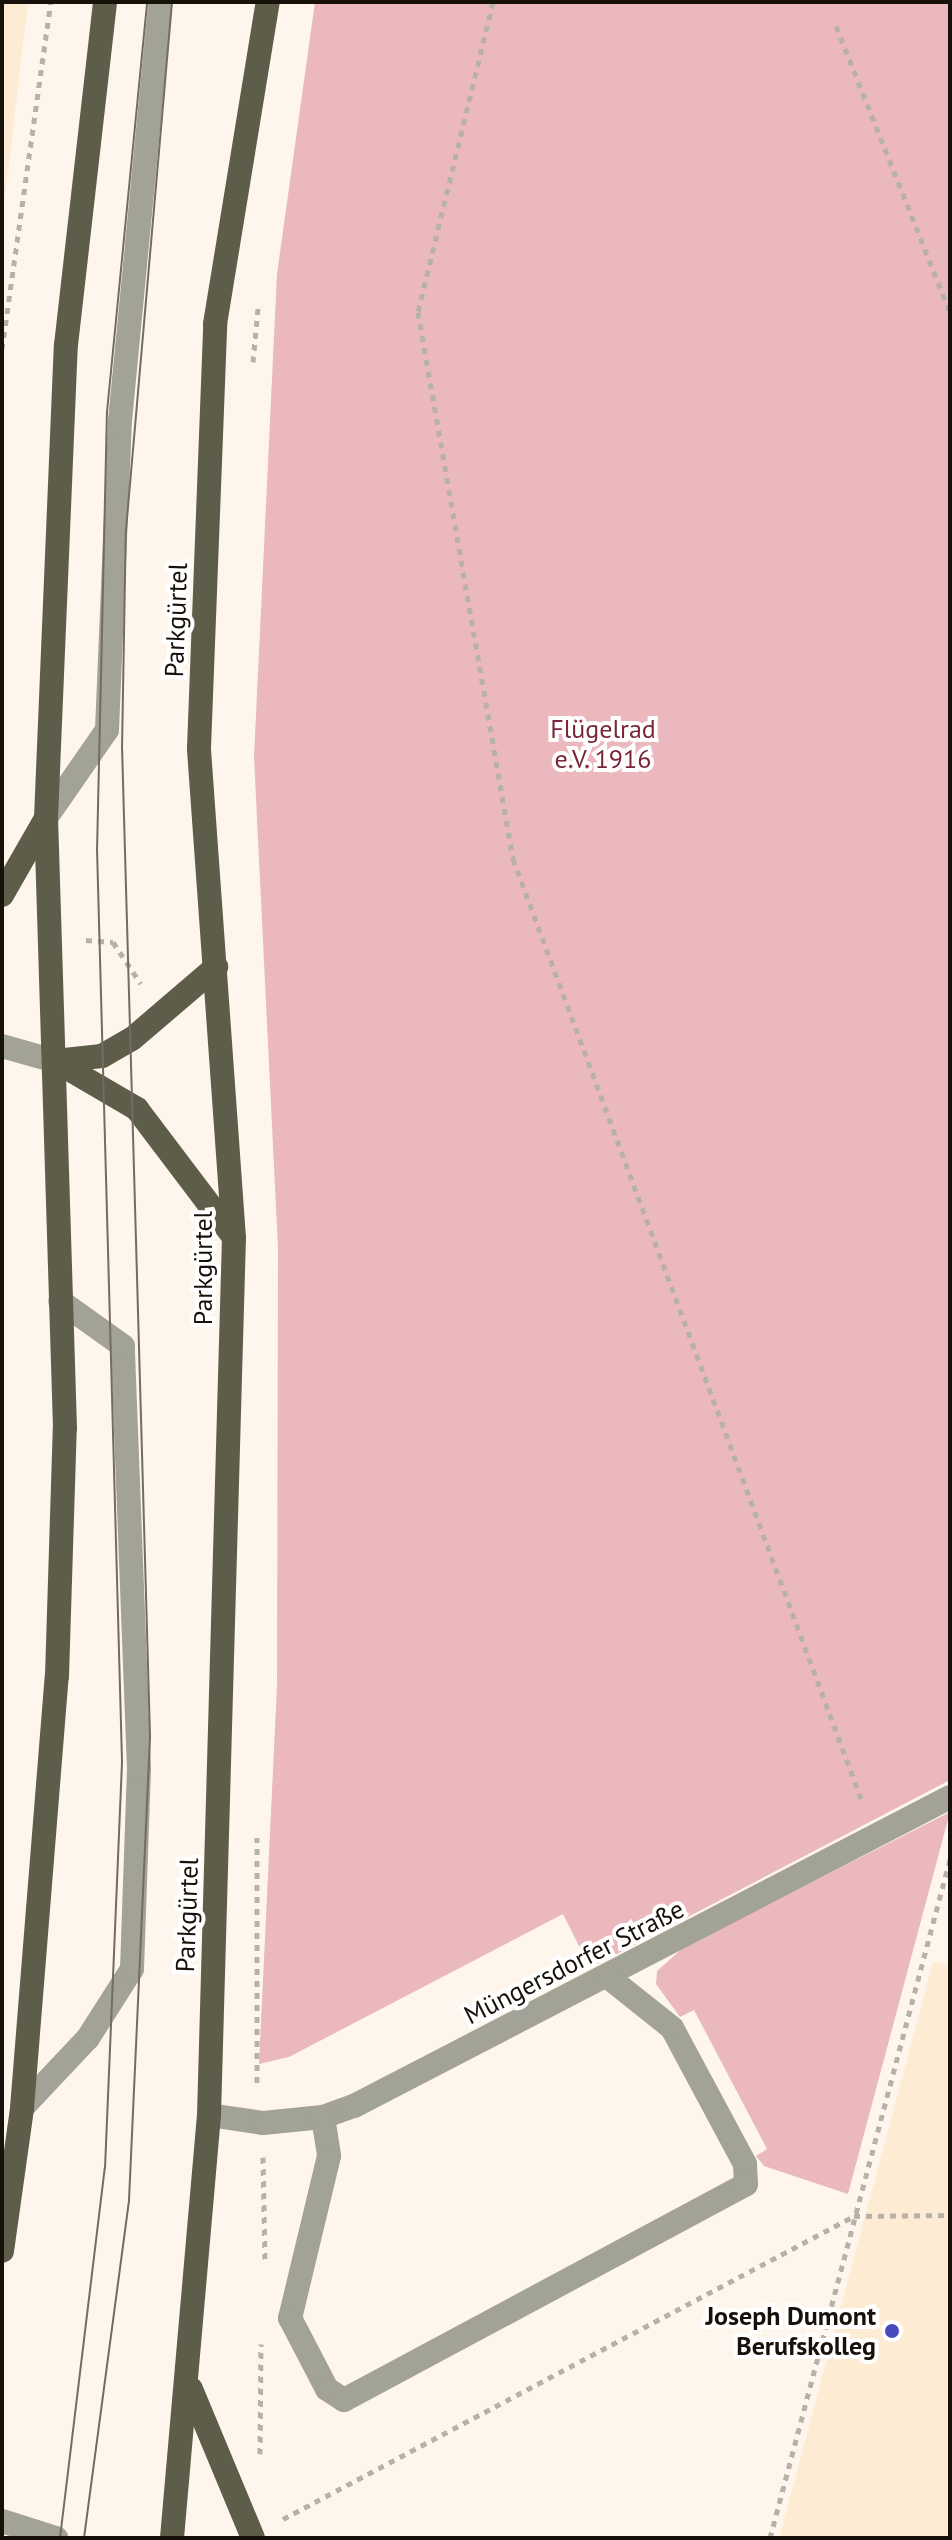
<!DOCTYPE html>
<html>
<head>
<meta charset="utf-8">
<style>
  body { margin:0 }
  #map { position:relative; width:952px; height:2540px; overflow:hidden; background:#fef6ed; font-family:"PT Sans",sans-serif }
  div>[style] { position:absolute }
  .built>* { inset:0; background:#feebd4 }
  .green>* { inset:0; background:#eab8bd }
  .path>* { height:5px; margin-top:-2.5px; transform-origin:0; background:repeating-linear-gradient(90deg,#b8b1a8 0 6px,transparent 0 12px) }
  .minor>* { height:24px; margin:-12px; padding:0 12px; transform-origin:12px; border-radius:12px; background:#a3a297 }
  .major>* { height:24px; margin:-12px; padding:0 12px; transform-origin:12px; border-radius:12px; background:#5e5d49 }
  .tram>* { height:2px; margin:-1px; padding:0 1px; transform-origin:1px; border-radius:1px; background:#726c63 }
  .dots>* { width:22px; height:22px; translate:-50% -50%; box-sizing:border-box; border:4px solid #fff; border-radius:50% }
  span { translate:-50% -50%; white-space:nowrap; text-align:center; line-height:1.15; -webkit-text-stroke:8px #fff; paint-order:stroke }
  .street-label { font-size:26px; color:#171109 }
  .park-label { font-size:26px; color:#792638 }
  .poi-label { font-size:26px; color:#171109; font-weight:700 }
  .right { translate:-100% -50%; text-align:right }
  .frame { position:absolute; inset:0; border:4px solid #171109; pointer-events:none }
</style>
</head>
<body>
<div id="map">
  <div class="built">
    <div style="clip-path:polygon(2px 2px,28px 2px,2px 223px)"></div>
    <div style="clip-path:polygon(933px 1962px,950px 1964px,950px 2538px,779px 2538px)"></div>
  </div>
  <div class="green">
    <div style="clip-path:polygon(315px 2px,950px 2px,950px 1780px,590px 1968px,563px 1914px,289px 2057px,259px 2064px,277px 1686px,278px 1248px,254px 757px,277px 274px)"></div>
    <div style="clip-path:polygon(950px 1812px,848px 2194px,764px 2166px,756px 2156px,767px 2149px,694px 2010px,680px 2017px,656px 1984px,657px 1971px,684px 1947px)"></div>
  </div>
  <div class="path">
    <div style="left:493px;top:2px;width:319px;rotate:103.6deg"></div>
    <div style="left:418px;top:312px;width:555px;rotate:80.15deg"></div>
    <div style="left:513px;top:859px;width:1008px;rotate:69.68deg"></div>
    <div style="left:836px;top:26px;width:308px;rotate:68.3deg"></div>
    <div style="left:2px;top:349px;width:350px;rotate:-82deg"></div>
    <div style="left:253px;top:362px;width:54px;rotate:-84.7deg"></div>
    <div style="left:86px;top:940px;width:27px;rotate:4deg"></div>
    <div style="left:113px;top:942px;width:50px;rotate:56.3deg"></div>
    <div style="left:257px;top:1837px;width:250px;rotate:90deg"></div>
    <div style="left:263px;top:2157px;width:102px;rotate:88.9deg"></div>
    <div style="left:260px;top:2454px;width:110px;rotate:-89.5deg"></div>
    <div style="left:283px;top:2519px;width:646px;rotate:-27.95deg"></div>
    <div style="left:854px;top:2216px;width:96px;rotate:-0.6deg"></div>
    <div style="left:770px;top:2538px;width:702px;rotate:-75.15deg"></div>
  </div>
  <div class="minor">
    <div style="left:46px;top:818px;width:107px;rotate:-55.3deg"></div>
    <div style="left:107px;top:730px;width:309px;rotate:-87.6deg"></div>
    <div style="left:120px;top:421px;width:421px;rotate:-84.5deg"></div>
    <div style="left:2px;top:1046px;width:55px;rotate:15.8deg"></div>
    <div style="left:22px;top:2108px;width:96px;rotate:-46.7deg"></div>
    <div style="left:88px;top:2038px;width:82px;rotate:-57.5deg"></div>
    <div style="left:132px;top:1969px;width:200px;rotate:-88deg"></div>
    <div style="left:139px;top:1769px;width:423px;rotate:-92.2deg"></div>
    <div style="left:123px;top:1346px;width:77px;rotate:-144.5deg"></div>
    <div style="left:209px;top:2115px;width:55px;rotate:8.4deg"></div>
    <div style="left:263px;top:2123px;width:60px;rotate:-5.7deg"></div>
    <div style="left:323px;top:2117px;width:33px;rotate:-20deg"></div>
    <div style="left:354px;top:2106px;width:671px;rotate:-27.4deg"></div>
    <div style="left:323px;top:2117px;width:39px;rotate:81deg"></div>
    <div style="left:329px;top:2156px;width:167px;rotate:103.5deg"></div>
    <div style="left:290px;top:2318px;width:80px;rotate:62.5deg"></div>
    <div style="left:327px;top:2389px;width:20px;rotate:33deg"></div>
    <div style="left:344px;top:2400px;width:456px;rotate:-28.2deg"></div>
    <div style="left:746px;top:2184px;width:20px;rotate:-93deg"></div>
    <div style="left:745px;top:2164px;width:154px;rotate:-118.2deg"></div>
    <div style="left:672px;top:2028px;width:82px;rotate:-141.4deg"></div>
    <div style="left:2px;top:2521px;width:57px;rotate:17.5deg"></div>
  </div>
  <div class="major">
    <div style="left:2px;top:895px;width:86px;rotate:-60.2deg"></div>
    <div style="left:55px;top:1061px;width:95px;rotate:30.3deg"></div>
    <div style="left:137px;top:1109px;width:159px;rotate:52.9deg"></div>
    <div style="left:55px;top:1061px;width:47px;rotate:-6.1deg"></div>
    <div style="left:102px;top:1056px;width:34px;rotate:-30deg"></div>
    <div style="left:132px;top:1039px;width:111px;rotate:-40.6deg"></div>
    <div style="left:2px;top:2251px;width:144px;rotate:-82deg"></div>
    <div style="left:22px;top:2108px;width:433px;rotate:-85.4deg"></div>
    <div style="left:57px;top:1676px;width:248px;rotate:-88.2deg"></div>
    <div style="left:65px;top:1428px;width:610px;rotate:-91.78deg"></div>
    <div style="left:46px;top:818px;width:473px;rotate:-87.6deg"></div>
    <div style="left:66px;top:345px;width:345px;rotate:-83.5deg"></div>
    <div style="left:191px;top:2389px;width:161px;rotate:67.4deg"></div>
    <div style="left:172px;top:2538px;width:425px;rotate:-85deg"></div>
    <div style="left:209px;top:2115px;width:877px;rotate:-88.37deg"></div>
    <div style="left:234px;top:1238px;width:491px;rotate:-94.1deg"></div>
    <div style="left:199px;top:748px;width:424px;rotate:-87.8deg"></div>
    <div style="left:215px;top:324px;width:326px;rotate:-80.7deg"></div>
  </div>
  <div class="tram">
    <div style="left:60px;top:2538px;width:373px;rotate:-83.1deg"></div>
    <div style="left:105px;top:2168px;width:407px;rotate:-87.6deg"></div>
    <div style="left:122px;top:1761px;width:910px;rotate:-91.57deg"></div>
    <div style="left:97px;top:851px;width:439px;rotate:-88.7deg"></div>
    <div style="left:107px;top:412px;width:412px;rotate:-84.4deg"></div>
    <div style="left:84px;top:2538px;width:341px;rotate:-82.4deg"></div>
    <div style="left:129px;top:2200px;width:464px;rotate:-87.4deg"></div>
    <div style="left:150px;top:1736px;width:987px;rotate:-91.62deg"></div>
    <div style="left:122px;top:749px;width:219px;rotate:-89deg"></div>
    <div style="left:126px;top:530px;width:530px;rotate:-85.02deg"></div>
  </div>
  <div class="dots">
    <div style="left:892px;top:2331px;background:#4a4ac0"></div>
  </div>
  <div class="street-label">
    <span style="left:176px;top:620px;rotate:-88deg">Parkgürtel</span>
    <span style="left:203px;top:1268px;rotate:-90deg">Parkgürtel</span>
    <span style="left:187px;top:1915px;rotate:-88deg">Parkgürtel</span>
    <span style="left:574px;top:1962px;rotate:-27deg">Müngersdorfer Straße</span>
  </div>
  <div class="park-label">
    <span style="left:603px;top:744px">Flügelrad<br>e.V. 1916</span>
  </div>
  <div class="poi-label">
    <span class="right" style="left:876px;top:2331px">Joseph Dumont<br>Berufskolleg</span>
  </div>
  <div class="frame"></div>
</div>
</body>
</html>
